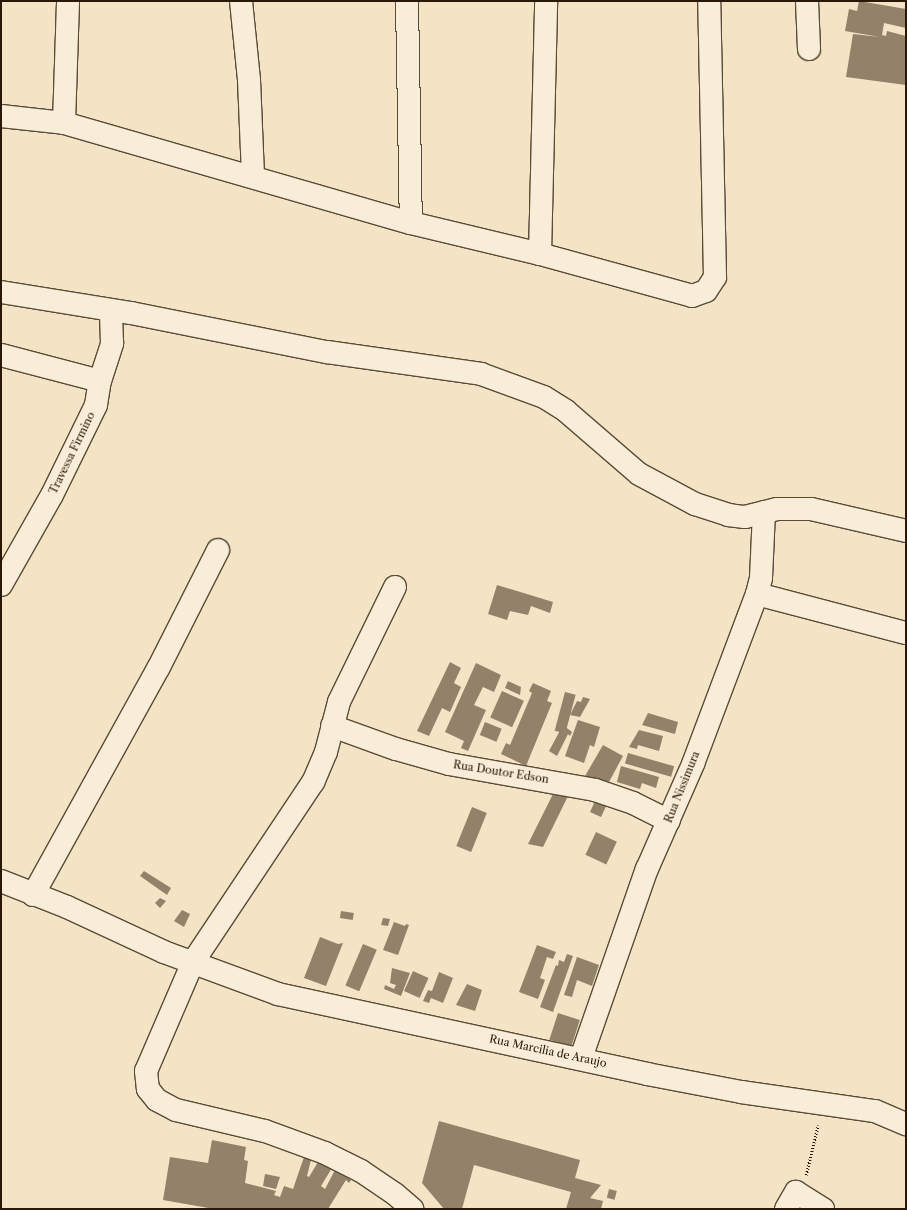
<!DOCTYPE html>
<html>
<head>
<meta charset="utf-8">
<style>
  body { margin:0 }
  #map { position:relative; width:907px; height:1210px; overflow:hidden; background:#f2e4c5; font-family:"Libre Caslon Text",serif }
  div>[style] { position:absolute }
  .building>* { inset:0; background:#928269; transform-origin:0 0 }
  .path>* { height:2.5px; margin-top:-1.25px; transform-origin:0; background:repeating-linear-gradient(90deg,#291806 0 1px,transparent 0 3px) }
  .roads { filter:drop-shadow(1px 0 #5b4b36) drop-shadow(-1px 0 #5b4b36) drop-shadow(0 1px #5b4b36) drop-shadow(0 -1px #5b4b36) }
  .minor>* { height:22px; margin:-11px; padding:0 11px; transform-origin:11px; border-radius:11px; background:#f7edd9 }
  span { translate:-50% -50%; white-space:nowrap; text-align:center; line-height:1.15; -webkit-text-stroke:3.5px #f7edd9; paint-order:stroke }
  .street-label { font-size:11px; color:#291806 }
  .frame { position:absolute; inset:0; border:2px solid #291806; pointer-events:none }
</style>
</head>
<body>
<div id="map">
  <div class="building">
    <div style="clip-path:polygon(859px 1px,906px 9px,906px 28px,884px 23px,882px 35px,886px 36px,887px 31px,906px 36px,906px 85px,846px 77px,853px 34px,880px 37px,845px 31px,849px 9px,857px 11px)"></div>
    <div style="clip-path:polygon(497px 585px,553px 602px,550px 613px,531px 606px,528px 615px,510px 611px,507px 620px,488px 614px)"></div>
    <div style="clip-path:polygon(450px 662px,461px 668px,454px 683px,461px 687px,450px 712px,442px 708px,429px 736px,417px 731px)"></div>
    <div style="clip-path:polygon(476px 663px,501px 675px,494px 692px,483px 687px,474px 705px,486px 710px,468px 751px,461px 748px,464px 741px,445px 732px)"></div>
    <div style="clip-path:polygon(508px 681px,521px 687px,520px 695px,505px 688px)"></div>
    <div style="clip-path:polygon(533px 683px,551px 691px,547px 701px,552px 703px,526px 766px,501px 754px,506px 743px,510px 745px,532px 693px,529px 691px)"></div>
    <div style="left:502px;top:691px;width:24px;height:29px;rotate:24deg"></div>
    <div style="left:565px;top:692px;width:11px;height:40px;rotate:15deg"></div>
    <div style="clip-path:polygon(583px 697px,590px 699px,580px 717px,570px 715px,577px 701px,581px 702px)"></div>
    <div style="clip-path:polygon(648px 713px,678px 722px,675px 734px,642px 725px)"></div>
    <div style="clip-path:polygon(578px 720px,600px 727px,594px 747px,590px 745px,584px 763px,565px 756px)"></div>
    <div style="left:485px;top:722px;width:18px;height:14px;rotate:22deg"></div>
    <div style="clip-path:polygon(563px 725px,572px 732px,570px 736px,568px 734px,557px 756px,549px 751px)"></div>
    <div style="clip-path:polygon(639px 730px,663px 736px,659px 751px,638px 745px,637px 749px,629px 747px)"></div>
    <div style="clip-path:polygon(603px 745px,623px 756px,609px 782px,585px 776px)"></div>
    <div style="left:628px;top:753px;width:48px;height:11px;rotate:16deg"></div>
    <div style="clip-path:polygon(621px 766px,659px 777px,656px 788px,642px 783px,640px 789px,617px 782px)"></div>
    <div style="clip-path:polygon(564px 790px,570px 792px,543px 847px,528px 844px,554px 792px,561px 795px)"></div>
    <div style="clip-path:polygon(596px 799px,609px 800px,601px 817px,590px 812px)"></div>
    <div style="left:472px;top:807px;width:16px;height:42px;rotate:22deg"></div>
    <div style="left:596px;top:832px;width:23px;height:25px;rotate:25deg"></div>
    <div style="clip-path:polygon(144px 871px,171px 888px,167px 895px,140px 876px)"></div>
    <div style="clip-path:polygon(160px 898px,166px 901px,160px 908px,155px 903px)"></div>
    <div style="clip-path:polygon(182px 910px,190px 914px,184px 927px,174px 921px)"></div>
    <div style="left:341px;top:911px;width:13px;height:7px;rotate:9deg"></div>
    <div style="clip-path:polygon(383px 918px,390px 919px,388px 926px,381px 925px)"></div>
    <div style="clip-path:polygon(394px 922px,405px 926px,406px 924px,409px 925px,398px 955px,383px 950px)"></div>
    <div style="clip-path:polygon(320px 937px,338px 944px,343px 943px,326px 986px,304px 978px)"></div>
    <div style="left:363px;top:944px;width:15px;height:45px;rotate:23deg"></div>
    <div style="clip-path:polygon(537px 945px,556px 952px,553px 959px,547px 957px,540px 978px,545px 980px,538px 999px,519px 992px)"></div>
    <div style="clip-path:polygon(567px 954px,573px 956px,553px 1012px,540px 1007px,556px 965px,558px 966px,559px 960px,564px 962px)"></div>
    <div style="clip-path:polygon(577px 957px,599px 965px,592px 986px,577px 980px,572px 997px,564px 995px)"></div>
    <div style="clip-path:polygon(392px 968px,410px 973px,401px 996px,384px 989px,385px 985px,394px 989px,396px 985px,390px 983px)"></div>
    <div style="left:413px;top:971px;width:17px;height:22px;rotate:24deg"></div>
    <div style="clip-path:polygon(439px 972px,453px 978px,443px 1003px,431px 998px,429px 1003px,423px 1001px,428px 990px,432px 991px)"></div>
    <div style="clip-path:polygon(467px 984px,482px 990px,475px 1011px,456px 1005px)"></div>
    <div style="left:558px;top:1013px;width:23px;height:28px;rotate:18deg"></div>
    <div style="clip-path:polygon(439px 1121px,580px 1160px,575px 1178px,601px 1185px,590px 1198px,603px 1201px,601px 1209px,566px 1209px,571px 1192px,474px 1165px,462px 1209px,444px 1209px,422px 1183px)"></div>
    <div style="clip-path:polygon(212px 1140px,246px 1147px,244px 1160px,248px 1161px,245px 1183px,276px 1191px,274px 1195px,280px 1197px,284px 1186px,293px 1189px,304px 1157px,311px 1160px,307px 1176px,309px 1177px,318px 1162px,332px 1168px,321px 1186px,325px 1189px,335px 1170px,351px 1180px,349px 1183px,346px 1180px,328px 1209px,214px 1209px,163px 1200px,170px 1157px,208px 1163px)"></div>
    <div style="clip-path:polygon(265px 1174px,280px 1177px,276px 1189px,263px 1186px)"></div>
    <div style="left:609px;top:1189px;width:8px;height:9px;rotate:14deg"></div>
  </div>
  <div class="path">
    <div style="left:806px;top:1175px;width:51px;rotate:-76.5deg"></div>
  </div>
  <div class="roads">
    <div class="minor">
      <div style="left:241px;top:1px;width:79px;rotate:84.2deg"></div>
      <div style="left:249px;top:80px;width:97px;rotate:87.6deg"></div>
      <div style="left:407px;top:1px;width:222px;rotate:89deg"></div>
      <div style="left:807px;top:1px;width:48px;rotate:87.6deg"></div>
      <div style="left:1px;top:116px;width:63px;rotate:6.3deg"></div>
      <div style="left:64px;top:123px;width:361px;rotate:16.1deg"></div>
      <div style="left:411px;top:223px;width:133px;rotate:13.5deg"></div>
      <div style="left:540px;top:254px;width:158px;rotate:15.4deg"></div>
      <div style="left:692px;top:296px;width:15px;rotate:-20deg"></div>
      <div style="left:706px;top:291px;width:17px;rotate:-57deg"></div>
      <div style="left:715px;top:277px;width:276px;rotate:-91.2deg"></div>
      <div style="left:64px;top:123px;width:122px;rotate:-88.1deg"></div>
      <div style="left:540px;top:254px;width:253px;rotate:-88.6deg"></div>
      <div style="left:1px;top:292px;width:132px;rotate:9.2deg"></div>
      <div style="left:131px;top:313px;width:200px;rotate:11.3deg"></div>
      <div style="left:327px;top:352px;width:156px;rotate:8.1deg"></div>
      <div style="left:481px;top:374px;width:67px;rotate:20.1deg"></div>
      <div style="left:544px;top:397px;width:26px;rotate:32deg"></div>
      <div style="left:566px;top:411px;width:96px;rotate:40.8deg"></div>
      <div style="left:639px;top:474px;width:64px;rotate:28.2deg"></div>
      <div style="left:695px;top:504px;width:35px;rotate:18deg"></div>
      <div style="left:728px;top:515px;width:17px;rotate:7deg"></div>
      <div style="left:745px;top:517px;width:33px;rotate:-14deg"></div>
      <div style="left:777px;top:509px;width:34px"></div>
      <div style="left:811px;top:509px;width:98px;rotate:13deg"></div>
      <div style="left:1px;top:355px;width:102px;rotate:14.7deg"></div>
      <div style="left:1px;top:585px;width:103px;rotate:-60.5deg"></div>
      <div style="left:52px;top:495px;width:100px;rotate:-63.9deg"></div>
      <div style="left:96px;top:405px;width:24px;rotate:-81deg"></div>
      <div style="left:100px;top:381px;width:40px;rotate:-72deg"></div>
      <div style="left:112px;top:343px;width:32px;rotate:-92deg"></div>
      <div style="left:395px;top:587px;width:128px;rotate:116deg"></div>
      <div style="left:339px;top:702px;width:52px;rotate:104.6deg"></div>
      <div style="left:326px;top:752px;width:33px;rotate:113deg"></div>
      <div style="left:313px;top:782px;width:216px;rotate:123.7deg"></div>
      <div style="left:193px;top:962px;width:119px;rotate:113.3deg"></div>
      <div style="left:146px;top:1071px;width:18px;rotate:84deg"></div>
      <div style="left:148px;top:1089px;width:14px;rotate:51deg"></div>
      <div style="left:157px;top:1100px;width:21px;rotate:28deg"></div>
      <div style="left:176px;top:1110px;width:91px;rotate:13.3deg"></div>
      <div style="left:265px;top:1131px;width:64px;rotate:20.1deg"></div>
      <div style="left:325px;top:1153px;width:40px;rotate:26.6deg"></div>
      <div style="left:361px;top:1171px;width:41px;rotate:34.1deg"></div>
      <div style="left:395px;top:1194px;width:23px;rotate:41deg"></div>
      <div style="left:757px;top:594px;width:154px;rotate:14.7deg"></div>
      <div style="left:332px;top:726px;width:68px;rotate:19.8deg"></div>
      <div style="left:396px;top:749px;width:55px;rotate:15.8deg"></div>
      <div style="left:449px;top:764px;width:148px;rotate:10.1deg"></div>
      <div style="left:595px;top:790px;width:40px;rotate:18.9deg"></div>
      <div style="left:633px;top:803px;width:40px;rotate:26.6deg"></div>
      <div style="left:1px;top:881px;width:71px;rotate:21.5deg"></div>
      <div style="left:67px;top:907px;width:107px;rotate:24.9deg"></div>
      <div style="left:164px;top:952px;width:121px;rotate:20.2deg"></div>
      <div style="left:278px;top:994px;width:378px;rotate:12.2deg"></div>
      <div style="left:647px;top:1074px;width:96px;rotate:10.8deg"></div>
      <div style="left:741px;top:1092px;width:135px;rotate:8.1deg"></div>
      <div style="left:875px;top:1111px;width:34px;rotate:23deg"></div>
      <div style="left:33px;top:895px;width:260px;rotate:-61.1deg"></div>
      <div style="left:159px;top:667px;width:131px;rotate:-63.2deg"></div>
      <div style="left:581px;top:1058px;width:200px;rotate:-70.8deg"></div>
      <div style="left:647px;top:869px;width:115px;rotate:-66.3deg"></div>
      <div style="left:693px;top:764px;width:182px;rotate:-69.4deg"></div>
      <div style="left:757px;top:594px;width:16px;rotate:-76deg"></div>
      <div style="left:761px;top:578px;width:66px;rotate:-87.4deg"></div>
      <div style="left:786px;top:1209px;width:20px;rotate:-60deg"></div>
      <div style="left:796px;top:1192px;width:32px;rotate:32deg"></div>
    </div>
  </div>
  <div class="street-label">
    <span style="left:72px;top:453px;rotate:-64deg">Travessa Firmino</span>
    <span style="left:501px;top:772px;rotate:9deg">Rua Doutor Edson</span>
    <span style="left:682px;top:787px;rotate:-68deg">Rua Nissimura</span>
    <span style="left:548px;top:1051px;rotate:12deg">Rua Marcilia de Araujo</span>
  </div>
  <div class="frame"></div>
</div>
</body>
</html>
